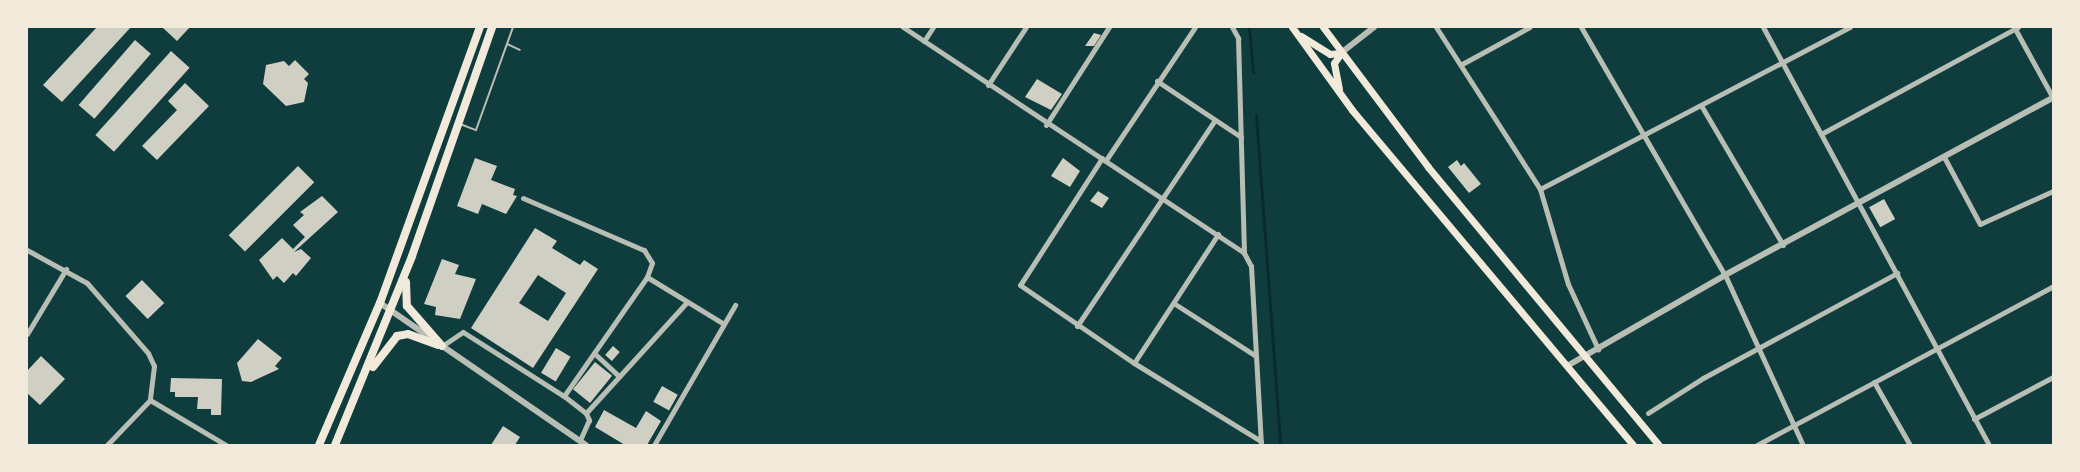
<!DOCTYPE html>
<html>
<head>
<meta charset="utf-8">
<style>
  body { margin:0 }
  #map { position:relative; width:2080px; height:472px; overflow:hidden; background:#0f3d3e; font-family:Ubuntu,sans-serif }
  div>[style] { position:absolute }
  .stream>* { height:3px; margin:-1.5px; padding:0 1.5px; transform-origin:1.5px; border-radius:1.5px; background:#0a2a2b }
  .building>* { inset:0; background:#cfcfc3; transform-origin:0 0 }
  .service>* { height:2px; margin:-1px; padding:0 1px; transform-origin:1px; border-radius:1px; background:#b8beb3 }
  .minor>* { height:5px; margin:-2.5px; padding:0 2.5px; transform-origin:2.5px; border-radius:2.5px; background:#b8beb3 }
  .tertiary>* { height:6px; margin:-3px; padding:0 3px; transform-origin:3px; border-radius:3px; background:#b8beb3 }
  .secondary>* { height:7px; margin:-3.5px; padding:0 3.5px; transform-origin:3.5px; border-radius:3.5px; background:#f1e9da }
  .primary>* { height:8px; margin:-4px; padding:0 4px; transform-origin:4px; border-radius:4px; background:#f1e9da }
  span { translate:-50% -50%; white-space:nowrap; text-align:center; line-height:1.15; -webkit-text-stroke:5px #f1e9da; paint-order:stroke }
  .frame { position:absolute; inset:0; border:28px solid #f1e9da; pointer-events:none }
</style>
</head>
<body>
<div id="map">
  <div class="stream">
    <div style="left:1249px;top:27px;width:45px;rotate:84.9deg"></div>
    <div style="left:1256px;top:115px;width:331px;rotate:85.8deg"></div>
  </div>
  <div class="building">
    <div style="clip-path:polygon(97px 27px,131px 27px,62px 102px,43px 85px)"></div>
    <div style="clip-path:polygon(162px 27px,190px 27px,177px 41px)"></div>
    <div style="clip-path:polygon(1094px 33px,1101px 35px,1094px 46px,1085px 46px)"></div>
    <div style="left:135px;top:40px;width:21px;height:86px;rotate:41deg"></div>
    <div style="left:171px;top:51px;width:25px;height:113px;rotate:42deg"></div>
    <div style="clip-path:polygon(295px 60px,309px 74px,304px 79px,308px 83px,304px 102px,286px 106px,263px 84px,266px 65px,284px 61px,289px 66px)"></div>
    <div style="clip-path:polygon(1037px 79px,1062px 94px,1051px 110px,1025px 97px)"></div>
    <div style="clip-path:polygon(185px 83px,209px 106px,157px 160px,142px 146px,177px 110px,168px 101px)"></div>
    <div style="clip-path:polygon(475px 158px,497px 166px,491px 180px,515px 189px,513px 195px,517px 196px,506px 214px,482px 204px,478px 214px,457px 206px)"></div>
    <div style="clip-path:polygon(1063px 158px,1080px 171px,1070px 187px,1051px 176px)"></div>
    <div style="clip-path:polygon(1457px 160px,1461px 166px,1464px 163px,1481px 184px,1469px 193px,1448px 167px)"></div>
    <div style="left:298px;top:166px;width:23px;height:98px;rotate:45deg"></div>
    <div style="clip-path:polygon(1098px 191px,1109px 198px,1102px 208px,1090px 201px)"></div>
    <div style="clip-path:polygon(322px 196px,338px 212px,294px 252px,301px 249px,311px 258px,296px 276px,293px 273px,284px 283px,277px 276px,273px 280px,259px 260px,282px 238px,293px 249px,305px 237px,293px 225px,304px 215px,300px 212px)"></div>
    <div style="left:1884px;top:199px;width:23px;height:17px;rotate:61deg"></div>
    <div style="clip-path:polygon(evenodd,535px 228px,557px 241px,552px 248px,580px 265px,584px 260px,598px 269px,533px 368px,471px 328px,535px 228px,538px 275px,566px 293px,548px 321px,519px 303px,538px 275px)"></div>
    <div style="clip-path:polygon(442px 259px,459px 265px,455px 274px,476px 279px,460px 319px,435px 315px,436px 307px,424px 304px)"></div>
    <div style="left:142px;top:280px;width:32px;height:23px;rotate:46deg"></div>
    <div style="clip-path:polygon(258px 339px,282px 358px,275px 366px,279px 369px,251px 382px,242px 381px,237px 363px)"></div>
    <div style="left:613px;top:346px;width:9px;height:12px;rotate:41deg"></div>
    <div style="left:556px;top:348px;width:17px;height:29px;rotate:31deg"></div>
    <div style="clip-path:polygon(41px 356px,65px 379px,40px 405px,27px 393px,27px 371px)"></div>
    <div style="left:595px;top:362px;width:22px;height:35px;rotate:39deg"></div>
    <div style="clip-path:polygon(171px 378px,222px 379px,221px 415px,211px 415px,211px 409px,197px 409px,198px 397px,175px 397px,175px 392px,170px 392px)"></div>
    <div style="left:662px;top:386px;width:18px;height:18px;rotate:29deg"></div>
    <div style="clip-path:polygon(604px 410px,636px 428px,646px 411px,661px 421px,647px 445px,625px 445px,595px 427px)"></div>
    <div style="clip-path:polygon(503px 426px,520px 437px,515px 445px,491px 445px)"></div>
  </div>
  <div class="service">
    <div style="left:507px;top:44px;width:14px;rotate:25deg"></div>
    <div style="left:460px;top:124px;width:17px;rotate:21deg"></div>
    <div style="left:476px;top:130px;width:109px;rotate:-70.2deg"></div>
  </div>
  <div class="minor">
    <div style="left:903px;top:27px;width:409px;rotate:33.5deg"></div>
    <div style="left:1244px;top:253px;width:15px;rotate:62deg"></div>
    <div style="left:1251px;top:266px;width:179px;rotate:86.8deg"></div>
    <div style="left:1232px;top:27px;width:13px;rotate:61deg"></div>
    <div style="left:1238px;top:38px;width:215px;rotate:88.4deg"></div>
    <div style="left:1436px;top:27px;width:193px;rotate:57.3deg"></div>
    <div style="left:1540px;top:189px;width:99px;rotate:73.6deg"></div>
    <div style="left:1568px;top:284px;width:72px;rotate:65.2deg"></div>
    <div style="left:1581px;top:27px;width:287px;rotate:59.9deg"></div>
    <div style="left:1725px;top:275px;width:187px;rotate:65.4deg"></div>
    <div style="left:1763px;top:27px;width:475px;rotate:61.6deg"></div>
    <div style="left:2014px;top:27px;width:81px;rotate:61.2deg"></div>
    <div style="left:924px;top:41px;width:17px;rotate:-57deg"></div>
    <div style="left:1462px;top:64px;width:77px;rotate:-28.6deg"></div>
    <div style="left:1157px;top:81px;width:101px;rotate:33.7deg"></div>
    <div style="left:988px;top:85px;width:69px;rotate:-56.8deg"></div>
    <div style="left:1702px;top:107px;width:160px;rotate:59.6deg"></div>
    <div style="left:1046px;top:125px;width:117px;rotate:-57.3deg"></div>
    <div style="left:1821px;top:134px;width:224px;rotate:-28.5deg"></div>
    <div style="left:1944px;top:157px;width:76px;rotate:61.8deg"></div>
    <div style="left:1980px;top:224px;width:80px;rotate:-24.3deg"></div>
    <div style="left:1102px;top:158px;width:151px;rotate:122.8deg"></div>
    <div style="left:1020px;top:285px;width:138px;rotate:34.4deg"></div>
    <div style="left:1134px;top:363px;width:149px;rotate:31.6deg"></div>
    <div style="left:1106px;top:160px;width:160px;rotate:-56.2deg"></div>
    <div style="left:1540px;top:189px;width:350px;rotate:-27.6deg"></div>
    <div style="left:523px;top:198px;width:132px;rotate:23.3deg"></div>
    <div style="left:644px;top:250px;width:15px;rotate:58deg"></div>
    <div style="left:652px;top:263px;width:15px;rotate:110deg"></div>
    <div style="left:647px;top:277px;width:145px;rotate:124.9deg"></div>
    <div style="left:27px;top:250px;width:68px;rotate:28.8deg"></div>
    <div style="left:87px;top:283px;width:93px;rotate:48.9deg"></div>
    <div style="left:148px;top:353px;width:14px;rotate:65deg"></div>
    <div style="left:154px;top:366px;width:34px;rotate:97deg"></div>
    <div style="left:150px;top:400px;width:62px;rotate:133.7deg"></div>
    <div style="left:647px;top:277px;width:90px;rotate:31.4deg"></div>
    <div style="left:1175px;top:304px;width:96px;rotate:32.7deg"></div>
    <div style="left:1077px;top:326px;width:248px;rotate:-56.2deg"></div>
    <div style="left:27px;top:334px;width:76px;rotate:-59deg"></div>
    <div style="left:442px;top:346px;width:25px;rotate:-34deg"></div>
    <div style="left:463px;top:332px;width:120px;rotate:32.4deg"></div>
    <div style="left:564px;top:396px;width:28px;rotate:38deg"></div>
    <div style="left:586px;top:413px;width:8px;rotate:67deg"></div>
    <div style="left:589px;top:420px;width:22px;rotate:114deg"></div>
    <div style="left:594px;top:353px;width:34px;rotate:43deg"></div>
    <div style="left:1134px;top:363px;width:154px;rotate:-56.9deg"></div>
    <div style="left:1874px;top:382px;width:73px;rotate:60.3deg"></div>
    <div style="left:150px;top:400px;width:88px;rotate:30.6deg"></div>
    <div style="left:586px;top:413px;width:149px;rotate:-47.7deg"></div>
    <div style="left:1648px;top:413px;width:65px;rotate:-32.5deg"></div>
    <div style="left:1703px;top:378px;width:221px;rotate:-28.4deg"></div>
    <div style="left:1974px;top:419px;width:89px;rotate:-28deg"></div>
    <div style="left:654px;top:445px;width:162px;rotate:-59.9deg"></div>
    <div style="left:1757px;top:445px;width:336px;rotate:-28.2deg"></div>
  </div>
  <div class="tertiary">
    <div style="left:1341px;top:53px;width:42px;rotate:-38.2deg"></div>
    <div style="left:380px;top:303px;width:250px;rotate:34.6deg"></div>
    <div style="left:1567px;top:366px;width:182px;rotate:-29.9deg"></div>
    <div style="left:1725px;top:275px;width:373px;rotate:-28.4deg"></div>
  </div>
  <div class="secondary">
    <div style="left:1292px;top:27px;width:102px;rotate:54.1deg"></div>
    <div style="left:1352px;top:110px;width:437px;rotate:50deg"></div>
    <div style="left:1323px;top:27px;width:175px;rotate:53.1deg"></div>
    <div style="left:1428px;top:167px;width:361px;rotate:50.3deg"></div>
    <div style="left:1301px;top:36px;width:34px;rotate:32deg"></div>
    <div style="left:1330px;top:54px;width:11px;rotate:-5deg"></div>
    <div style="left:1339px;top:89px;width:26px;rotate:-101deg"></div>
    <div style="left:1334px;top:63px;width:12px;rotate:-55deg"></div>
  </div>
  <div class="primary">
    <div style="left:406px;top:282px;width:24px;rotate:88deg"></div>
    <div style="left:407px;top:306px;width:53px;rotate:48.8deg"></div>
    <div style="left:373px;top:367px;width:39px;rotate:-52deg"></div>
    <div style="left:397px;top:336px;width:11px;rotate:-10deg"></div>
    <div style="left:408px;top:334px;width:32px;rotate:20deg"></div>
    <div style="left:319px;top:445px;width:155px;rotate:-66.8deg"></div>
    <div style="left:380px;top:303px;width:294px;rotate:-70.1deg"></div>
    <div style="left:335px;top:445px;width:204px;rotate:-67.8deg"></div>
    <div style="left:412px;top:256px;width:243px;rotate:-70.7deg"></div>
  </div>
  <div class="frame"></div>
</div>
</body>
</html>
